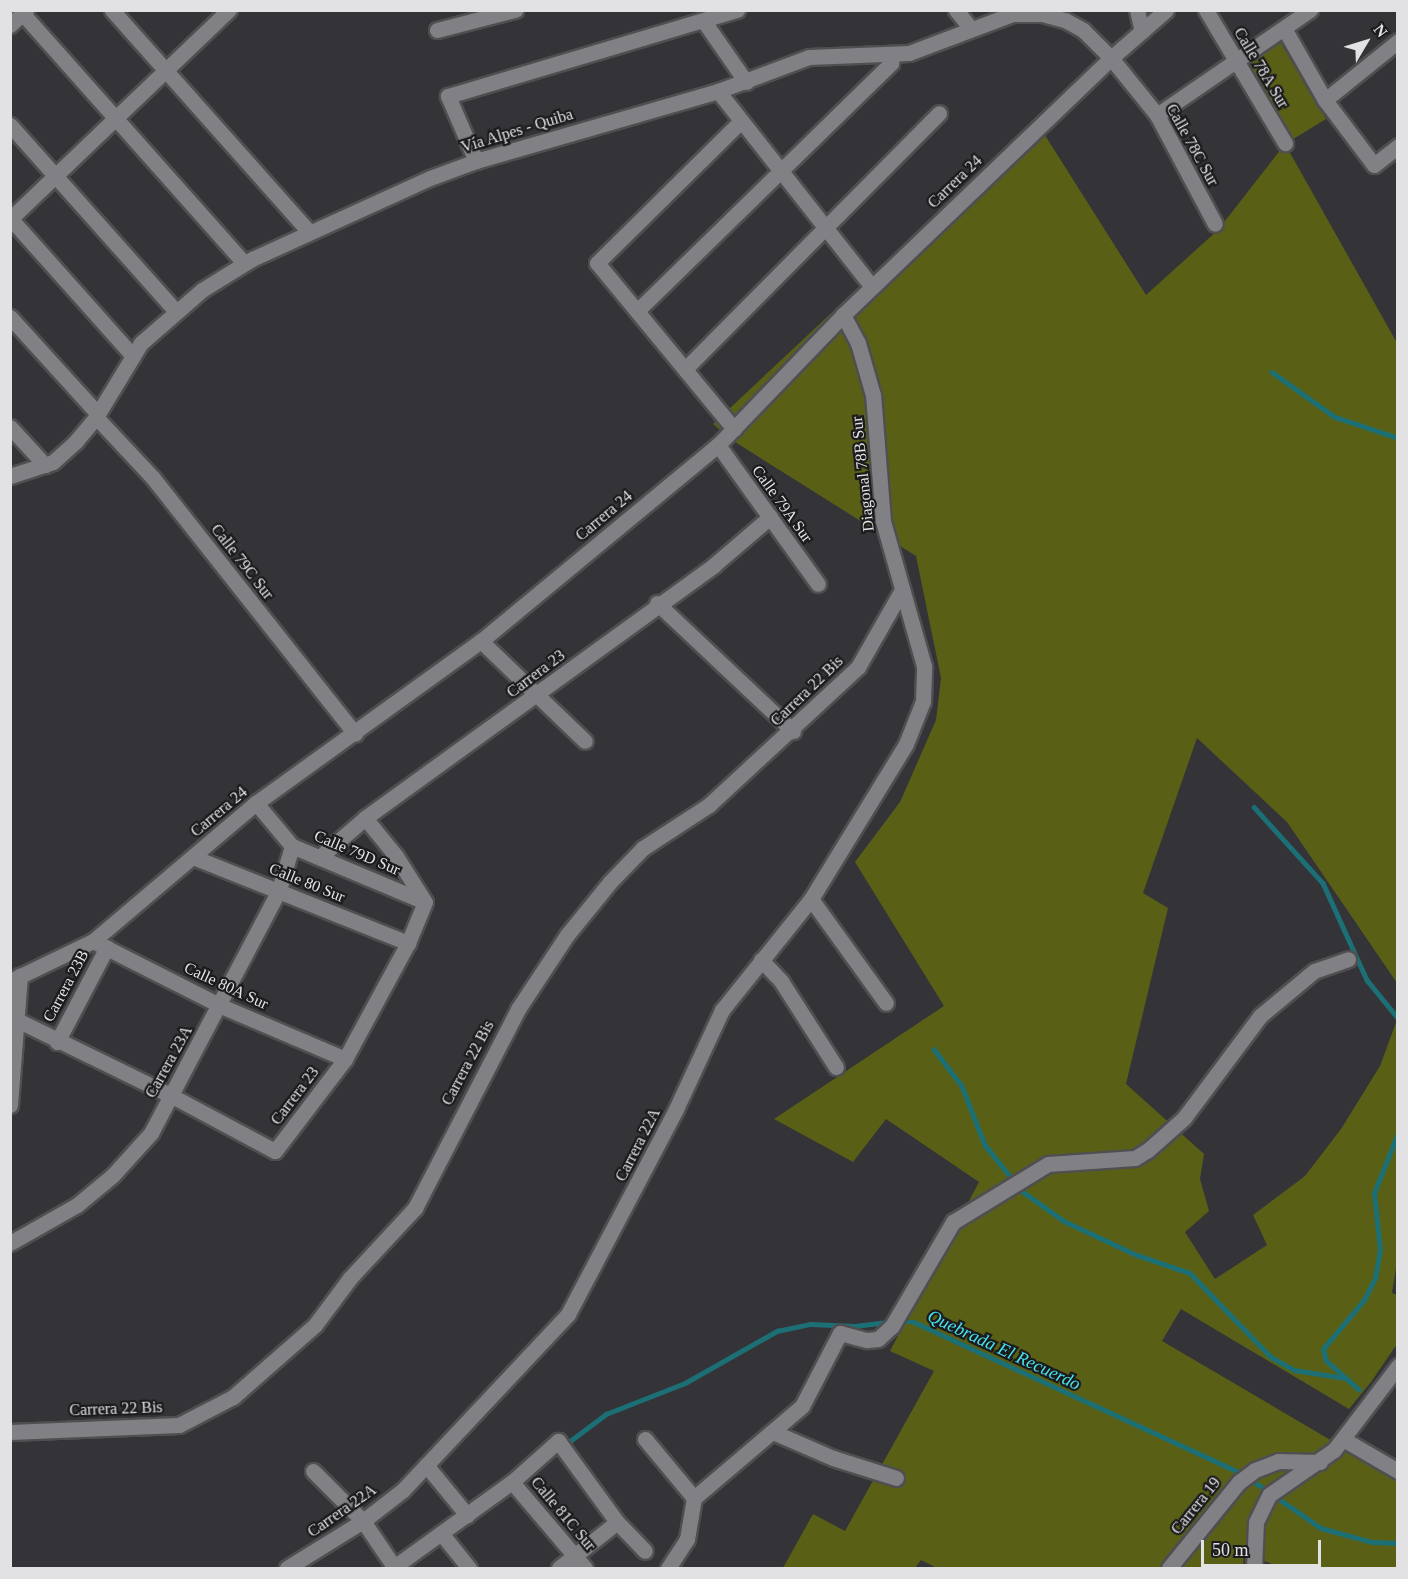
<!DOCTYPE html>
<html>
<head>
<meta charset="utf-8">
<style>
  body { margin:0 }
  #map { position:relative; width:1408px; height:1579px; overflow:hidden; background:#343337; font-family:"Times New Roman",serif }
  div>[style] { position:absolute }
  .green>* { inset:0; background:#596016 }
  .stream>* { height:4.5px; margin:-2.25px; padding:0 2.25px; transform-origin:2.25px; border-radius:2.25px; background:#1b6f75 }
  .roads { filter:drop-shadow(2px 0 #4f4f51) drop-shadow(-2px 0 #4f4f51) drop-shadow(0 2px #4f4f51) drop-shadow(0 -2px #4f4f51) }
  .minor>* { height:15px; margin:-7.5px; padding:0 7.5px; transform-origin:7.5px; border-radius:7.5px; background:#818084 }
  .tertiary>* { height:15px; margin:-7.5px; padding:0 7.5px; transform-origin:7.5px; border-radius:7.5px; background:#818084 }
  span { translate:-50% -50%; white-space:nowrap; text-align:center; line-height:1.15; -webkit-text-stroke:4.5px #1b1b1d; paint-order:stroke }
  .street-label { font-size:16px; color:#e2e2e4 }
  .water-label { font-size:18px; color:#47e2ed; font-style:italic }
  .frame { position:absolute; inset:0; border:12px solid #e2e2e4; pointer-events:none }
  .north { position:absolute; left:1336px; top:12px; width:60px; height:60px; -webkit-text-stroke:4px #1b1b1d; paint-order:stroke; rotate:52deg; font-size:16px; font-weight:700; line-height:24px; text-align:center; color:#e2e2e4 }
  .north::after { content:''; display:block; margin:auto; width:21px; height:27px; background:#e2e2e4; clip-path:polygon(50% 0,100% 100%,50% 72%,0 100%) }
  .scale { position:absolute; left:1201px; top:1540px; width:120px; height:27px; box-sizing:border-box; border:3px solid #e2e2e4; border-top:0; padding-left:8px; font-size:18px; line-height:21px; white-space:nowrap; color:#e2e2e4; -webkit-text-stroke:4px #1b1b1d; paint-order:stroke }
</style>
</head>
<body>
<div id="map">
  <div class="green">
    <div style="clip-path:polygon(1280px 42px,1326px 119px,1285px 144px,1397px 343px,1397px 983px,1287px 822px,1197px 738px,1143px 893px,1168px 908px,1126px 1084px,1204px 1154px,1200px 1179px,1209px 1211px,1185px 1232px,1215px 1279px,1267px 1245px,1253px 1215px,1305px 1176px,1341px 1129px,1380px 1066px,1397px 1020px,1398px 1255px,1392px 1293px,1397px 1295px,1397px 1344px,1371px 1382px,1349px 1409px,1181px 1309px,1162px 1341px,1397px 1479px,1397px 1568px,1282px 1568px,1244px 1553px,1243px 1568px,937px 1568px,921px 1560px,915px 1568px,783px 1568px,813px 1514px,845px 1531px,934px 1371px,890px 1351px,979px 1182px,886px 1119px,853px 1162px,774px 1119px,944px 1006px,855px 862px,900px 802px,936px 720px,941px 678px,916px 556px,732px 440px,713px 424px,1036px 121px,1146px 295px,1218px 230px,1285px 144px,1241px 66px)"></div>
  </div>
  <div class="stream">
    <div style="left:1272px;top:372px;width:77px;rotate:35.5deg"></div>
    <div style="left:1335px;top:417px;width:66px;rotate:18.4deg"></div>
    <div style="left:1254px;top:807px;width:103px;rotate:47.8deg"></div>
    <div style="left:1323px;top:883px;width:107px;rotate:65.6deg"></div>
    <div style="left:1367px;top:980px;width:49px;rotate:50.8deg"></div>
    <div style="left:934px;top:1049px;width:46px;rotate:52.9deg"></div>
    <div style="left:962px;top:1086px;width:63px;rotate:68.7deg"></div>
    <div style="left:985px;top:1145px;width:59px;rotate:51.2deg"></div>
    <div style="left:1022px;top:1191px;width:52px;rotate:35.5deg"></div>
    <div style="left:1064px;top:1221px;width:81px;rotate:25deg"></div>
    <div style="left:1137px;top:1255px;width:56px;rotate:18.8deg"></div>
    <div style="left:1190px;top:1273px;width:117px;rotate:46deg"></div>
    <div style="left:1271px;top:1357px;width:26px;rotate:29deg"></div>
    <div style="left:1294px;top:1370px;width:52px;rotate:8.9deg"></div>
    <div style="left:898px;top:1322px;width:16px"></div>
    <div style="left:914px;top:1322px;width:362px;rotate:24.8deg"></div>
    <div style="left:1359px;top:1390px;width:44px;rotate:-138.7deg"></div>
    <div style="left:1326px;top:1361px;width:12px;rotate:-104deg"></div>
    <div style="left:1323px;top:1349px;width:64px;rotate:-50.1deg"></div>
    <div style="left:1364px;top:1300px;width:25px;rotate:-63deg"></div>
    <div style="left:1375px;top:1278px;width:27px;rotate:-80deg"></div>
    <div style="left:1380px;top:1251px;width:58px;rotate:-95.9deg"></div>
    <div style="left:1374px;top:1193px;width:65px;rotate:-68.2deg"></div>
    <div style="left:566px;top:1444px;width:50px;rotate:-36.9deg"></div>
    <div style="left:606px;top:1414px;width:85px;rotate:-21.4deg"></div>
    <div style="left:685px;top:1383px;width:106px;rotate:-29.5deg"></div>
    <div style="left:777px;top:1331px;width:34px;rotate:-12deg"></div>
    <div style="left:810px;top:1324px;width:45px;rotate:2.5deg"></div>
    <div style="left:855px;top:1326px;width:34px;rotate:-7deg"></div>
    <div style="left:1250px;top:1479px;width:14px;rotate:34deg"></div>
    <div style="left:1279px;top:1499px;width:51px;rotate:34.6deg"></div>
    <div style="left:1321px;top:1528px;width:53px;rotate:15.4deg"></div>
    <div style="left:1372px;top:1542px;width:26px;rotate:2deg"></div>
  </div>
  <div class="roads">
    <div class="minor">
      <div style="left:112px;top:10px;width:297px;rotate:48.4deg"></div>
      <div style="left:956px;top:10px;width:22px;rotate:51deg"></div>
      <div style="left:1137px;top:10px;width:22px;rotate:77deg"></div>
      <div style="left:1206px;top:10px;width:155px;rotate:59.3deg"></div>
      <div style="left:23px;top:14px;width:333px;rotate:48.4deg"></div>
      <div style="left:705px;top:23px;width:72px;rotate:55.2deg"></div>
      <div style="left:10px;top:25px;width:22px;rotate:-43deg"></div>
      <div style="left:437px;top:30px;width:81px;rotate:-14.4deg"></div>
      <div style="left:1285px;top:30px;width:81px;rotate:60.3deg"></div>
      <div style="left:1325px;top:100px;width:81px;rotate:53deg"></div>
      <div style="left:1374px;top:165px;width:31px;rotate:-38deg"></div>
      <div style="left:718px;top:91px;width:249px;rotate:51.8deg"></div>
      <div style="left:1325px;top:100px;width:94px;rotate:-38.9deg"></div>
      <div style="left:1157px;top:115px;width:186px;rotate:-34.5deg"></div>
      <div style="left:10px;top:125px;width:249px;rotate:48.3deg"></div>
      <div style="left:476px;top:161px;width:71px;rotate:-113.3deg"></div>
      <div style="left:448px;top:96px;width:302px;rotate:-16.6deg"></div>
      <div style="left:10px;top:218px;width:185px;rotate:48.3deg"></div>
      <div style="left:10px;top:219px;width:303px;rotate:-43.7deg"></div>
      <div style="left:637px;top:311px;width:355px;rotate:-44.3deg"></div>
      <div style="left:891px;top:63px;width:9px;rotate:-77deg"></div>
      <div style="left:10px;top:317px;width:131px;rotate:47.8deg"></div>
      <div style="left:686px;top:368px;width:359px;rotate:-45.2deg"></div>
      <div style="left:96px;top:417px;width:83px;rotate:46.9deg"></div>
      <div style="left:153px;top:478px;width:326px;rotate:51.7deg"></div>
      <div style="left:10px;top:427px;width:52px;rotate:47.4deg"></div>
      <div style="left:734px;top:429px;width:215px;rotate:-129.5deg"></div>
      <div style="left:597px;top:263px;width:202px;rotate:-44.6deg"></div>
      <div style="left:718px;top:445px;width:171px;rotate:54.3deg"></div>
      <div style="left:657px;top:603px;width:187px;rotate:43.3deg"></div>
      <div style="left:481px;top:641px;width:144px;rotate:43.9deg"></div>
      <div style="left:256px;top:803px;width:56px;rotate:50.1deg"></div>
      <div style="left:292px;top:846px;width:144px;rotate:22.8deg"></div>
      <div style="left:365px;top:818px;width:49px;rotate:50.8deg"></div>
      <div style="left:396px;top:856px;width:54px;rotate:57.8deg"></div>
      <div style="left:321px;top:856px;width:58px;rotate:-40.8deg"></div>
      <div style="left:365px;top:818px;width:431px;rotate:-35.9deg"></div>
      <div style="left:714px;top:565px;width:74px;rotate:-40.6deg"></div>
      <div style="left:193px;top:857px;width:232px;rotate:21.8deg"></div>
      <div style="left:811px;top:899px;width:128px;rotate:54.2deg"></div>
      <div style="left:93px;top:941px;width:144px;rotate:26.9deg"></div>
      <div style="left:221px;top:1006px;width:135px;rotate:23.1deg"></div>
      <div style="left:761px;top:960px;width:29px;rotate:46deg"></div>
      <div style="left:781px;top:981px;width:102px;rotate:57.4deg"></div>
      <div style="left:10px;top:981px;width:92px;rotate:-25.7deg"></div>
      <div style="left:93px;top:941px;width:214px;rotate:-40.3deg"></div>
      <div style="left:256px;top:803px;width:277px;rotate:-35.8deg"></div>
      <div style="left:481px;top:641px;width:308px;rotate:-39.6deg"></div>
      <div style="left:718px;top:445px;width:180px;rotate:-46.1deg"></div>
      <div style="left:843px;top:315px;width:371px;rotate:-43.8deg"></div>
      <div style="left:1111px;top:58px;width:73px;rotate:51.1deg"></div>
      <div style="left:1157px;top:115px;width:123px;rotate:62deg"></div>
      <div style="left:17px;top:1020px;width:170px;rotate:26.1deg"></div>
      <div style="left:170px;top:1095px;width:119px;rotate:28.1deg"></div>
      <div style="left:275px;top:1151px;width:116px;rotate:-52.7deg"></div>
      <div style="left:345px;top:1059px;width:132px;rotate:-61.5deg"></div>
      <div style="left:408px;top:943px;width:44px;rotate:-67.5deg"></div>
      <div style="left:57px;top:1042px;width:107px;rotate:-62.2deg"></div>
      <div style="left:10px;top:1105px;width:130px;rotate:-85.6deg"></div>
      <div style="left:10px;top:1243px;width:77px;rotate:-29.6deg"></div>
      <div style="left:77px;top:1205px;width:47px;rotate:-39.8deg"></div>
      <div style="left:113px;top:1175px;width:57px;rotate:-47.9deg"></div>
      <div style="left:151px;top:1133px;width:275px;rotate:-62.2deg"></div>
      <div style="left:279px;top:890px;width:46px;rotate:-73.5deg"></div>
      <div style="left:10px;top:1432px;width:169px;rotate:-2.4deg"></div>
      <div style="left:179px;top:1425px;width:61px;rotate:-27.4deg"></div>
      <div style="left:233px;top:1397px;width:109px;rotate:-41.3deg"></div>
      <div style="left:315px;top:1325px;width:59px;rotate:-53.3deg"></div>
      <div style="left:350px;top:1278px;width:96px;rotate:-47.1deg"></div>
      <div style="left:415px;top:1208px;width:224px;rotate:-62.6deg"></div>
      <div style="left:518px;top:1009px;width:89px;rotate:-56.5deg"></div>
      <div style="left:567px;top:935px;width:68px;rotate:-50.9deg"></div>
      <div style="left:610px;top:882px;width:47px;rotate:-45.9deg"></div>
      <div style="left:643px;top:848px;width:79px;rotate:-33.1deg"></div>
      <div style="left:709px;top:805px;width:203px;rotate:-42.8deg"></div>
      <div style="left:858px;top:667px;width:89px;rotate:-60.3deg"></div>
      <div style="left:773px;top:1432px;width:65px;rotate:23.4deg"></div>
      <div style="left:833px;top:1458px;width:66px;rotate:17.6deg"></div>
      <div style="left:645px;top:1439px;width:77px;rotate:50.3deg"></div>
      <div style="left:694px;top:1498px;width:42px;rotate:99.7deg"></div>
      <div style="left:687px;top:1539px;width:35px;rotate:123deg"></div>
      <div style="left:1343px;top:1439px;width:64px;rotate:30.2deg"></div>
      <div style="left:426px;top:1465px;width:65px;rotate:50.6deg"></div>
      <div style="left:313px;top:1471px;width:71px;rotate:45deg"></div>
      <div style="left:363px;top:1521px;width:57px;rotate:55.8deg"></div>
      <div style="left:512px;top:1482px;width:113px;rotate:49.7deg"></div>
      <div style="left:694px;top:1498px;width:142px;rotate:-40.4deg"></div>
      <div style="left:802px;top:1406px;width:82px;rotate:-62.5deg"></div>
      <div style="left:840px;top:1333px;width:28px;rotate:15deg"></div>
      <div style="left:867px;top:1340px;width:11px;rotate:-5deg"></div>
      <div style="left:878px;top:1339px;width:19px;rotate:-43deg"></div>
      <div style="left:892px;top:1326px;width:121px;rotate:-59.6deg"></div>
      <div style="left:953px;top:1222px;width:111px;rotate:-31.4deg"></div>
      <div style="left:1048px;top:1164px;width:87px;rotate:-3.9deg"></div>
      <div style="left:1135px;top:1158px;width:15px;rotate:-32deg"></div>
      <div style="left:1148px;top:1150px;width:48px;rotate:-41.6deg"></div>
      <div style="left:1184px;top:1118px;width:127px;rotate:-53.3deg"></div>
      <div style="left:1260px;top:1016px;width:70px;rotate:-39.8deg"></div>
      <div style="left:1314px;top:971px;width:36px;rotate:-19deg"></div>
      <div style="left:441px;top:1533px;width:45px;rotate:51.3deg"></div>
      <div style="left:394px;top:1567px;width:145px;rotate:-35.8deg"></div>
      <div style="left:512px;top:1482px;width:62px;rotate:-41.7deg"></div>
      <div style="left:558px;top:1441px;width:100px;rotate:53.9deg"></div>
      <div style="left:617px;top:1522px;width:40px;rotate:46deg"></div>
      <div style="left:287px;top:1568px;width:89px;rotate:-31.7deg"></div>
      <div style="left:363px;top:1521px;width:51px;rotate:-37.8deg"></div>
      <div style="left:403px;top:1490px;width:241px;rotate:-46.8deg"></div>
      <div style="left:568px;top:1314px;width:232px;rotate:-62.2deg"></div>
      <div style="left:676px;top:1109px;width:109px;rotate:-65.1deg"></div>
      <div style="left:722px;top:1010px;width:142px;rotate:-51.3deg"></div>
      <div style="left:811px;top:899px;width:182px;rotate:-58.5deg"></div>
      <div style="left:906px;top:744px;width:46px;rotate:-68.4deg"></div>
      <div style="left:923px;top:701px;width:35px;rotate:-88deg"></div>
      <div style="left:924px;top:666px;width:151px;rotate:-105.8deg"></div>
      <div style="left:883px;top:521px;width:126px;rotate:-94.5deg"></div>
      <div style="left:873px;top:395px;width:54px;rotate:-106.1deg"></div>
      <div style="left:858px;top:343px;width:32px;rotate:-118deg"></div>
      <div style="left:559px;top:1568px;width:74px;rotate:-38.4deg"></div>
      <div style="left:1169px;top:1568px;width:111px;rotate:-50.9deg"></div>
      <div style="left:1239px;top:1482px;width:20px;rotate:-37deg"></div>
      <div style="left:1255px;top:1470px;width:25px;rotate:-21deg"></div>
      <div style="left:1278px;top:1461px;width:42px;rotate:1.4deg"></div>
    </div>
    <div class="tertiary">
      <div style="left:10px;top:476px;width:45px;rotate:-18deg"></div>
      <div style="left:53px;top:462px;width:31px;rotate:-42deg"></div>
      <div style="left:76px;top:441px;width:31px;rotate:-50deg"></div>
      <div style="left:96px;top:417px;width:87px;rotate:-58.7deg"></div>
      <div style="left:141px;top:343px;width:81px;rotate:-41deg"></div>
      <div style="left:202px;top:290px;width:59px;rotate:-31.8deg"></div>
      <div style="left:252px;top:259px;width:196px;rotate:-24.5deg"></div>
      <div style="left:430px;top:178px;width:49px;rotate:-20.3deg"></div>
      <div style="left:476px;top:161px;width:252px;rotate:-16.1deg"></div>
      <div style="left:718px;top:91px;width:97px;rotate:-20.5deg"></div>
      <div style="left:809px;top:57px;width:100px;rotate:-2.3deg"></div>
      <div style="left:909px;top:53px;width:110px;rotate:-20.7deg"></div>
      <div style="left:1012px;top:14px;width:30px"></div>
      <div style="left:1042px;top:14px;width:24px;rotate:15deg"></div>
      <div style="left:1065px;top:20px;width:21px;rotate:29deg"></div>
      <div style="left:1083px;top:30px;width:40px;rotate:45deg"></div>
      <div style="left:1111px;top:58px;width:73px;rotate:-41.1deg"></div>
      <div style="left:1254px;top:1568px;width:46px;rotate:-87.5deg"></div>
      <div style="left:1256px;top:1522px;width:30px;rotate:-64deg"></div>
      <div style="left:1269px;top:1495px;width:79px;rotate:-34.7deg"></div>
      <div style="left:1334px;top:1450px;width:106px;rotate:-52.7deg"></div>
    </div>
  </div>
  <div class="street-label">
    <span style="left:1261px;top:68px;rotate:59deg">Calle 78A Sur</span>
    <span style="left:517px;top:131px;rotate:-17deg">Vía Alpes - Quiba</span>
    <span style="left:1192px;top:145px;rotate:61deg">Calle 78C Sur</span>
    <span style="left:955px;top:182px;rotate:-44deg">Carrera 24</span>
    <span style="left:863px;top:474px;rotate:-96deg">Diagonal 78B Sur</span>
    <span style="left:782px;top:504px;rotate:54deg">Calle 79A Sur</span>
    <span style="left:604px;top:516px;rotate:-40deg">Carrera 24</span>
    <span style="left:242px;top:562px;rotate:52deg">Calle 79C Sur</span>
    <span style="left:536px;top:674px;rotate:-37deg">Carrera 23</span>
    <span style="left:807px;top:691px;rotate:-44deg">Carrera 22 Bis</span>
    <span style="left:219px;top:812px;rotate:-40deg">Carrera 24</span>
    <span style="left:357px;top:853px;rotate:23deg">Calle 79D Sur</span>
    <span style="left:307px;top:883px;rotate:22deg">Calle 80 Sur</span>
    <span style="left:66px;top:986px;rotate:-62deg">Carrera 23B</span>
    <span style="left:226px;top:986px;rotate:25deg">Calle 80A Sur</span>
    <span style="left:169px;top:1062px;rotate:-61deg">Carrera 23A</span>
    <span style="left:468px;top:1063px;rotate:-62deg">Carrera 22 Bis</span>
    <span style="left:295px;top:1096px;rotate:-53deg">Carrera 23</span>
    <span style="left:638px;top:1145px;rotate:-63deg">Carrera 22A</span>
    <span style="left:116px;top:1409px;rotate:-2deg">Carrera 22 Bis</span>
    <span style="left:1196px;top:1506px;rotate:-51deg">Carrera 19</span>
    <span style="left:342px;top:1511px;rotate:-35deg">Carrera 22A</span>
    <span style="left:563px;top:1514px;rotate:50deg">Calle 81C Sur</span>
  </div>
  <div class="water-label">
    <span style="left:1004px;top:1350px;rotate:25deg">Quebrada El Recuerdo</span>
  </div>
  <div class="frame"></div>
  <div class="north">N</div>
  <div class="scale">50 m</div>
</div>
</body>
</html>
